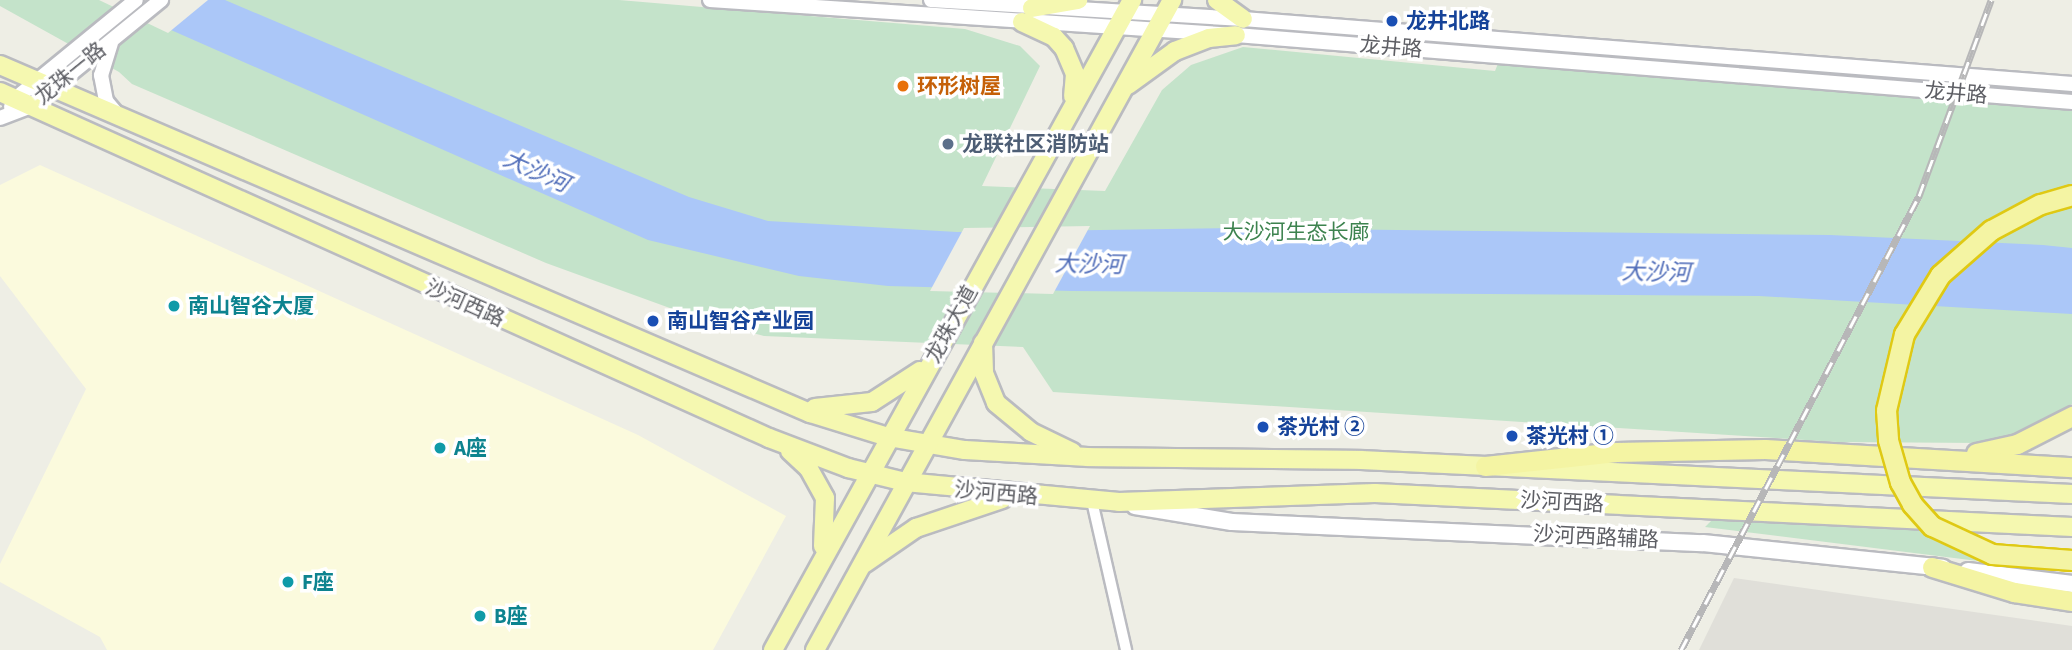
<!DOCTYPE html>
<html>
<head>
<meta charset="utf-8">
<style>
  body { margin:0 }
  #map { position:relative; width:2072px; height:650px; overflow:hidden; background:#eeeee5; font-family:"Source Sans 3","Noto Sans SC",sans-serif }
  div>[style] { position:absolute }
  .commercial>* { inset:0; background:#fbfadd }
  .industrial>* { inset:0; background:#e0dfd9 }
  .green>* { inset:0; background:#c4e3ca }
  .water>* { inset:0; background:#abc7f8 }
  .pier>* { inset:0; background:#eeeee5 }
  .roads { filter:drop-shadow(2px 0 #babbc0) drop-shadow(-2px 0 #babbc0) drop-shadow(0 2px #babbc0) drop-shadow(0 -2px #babbc0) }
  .minor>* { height:10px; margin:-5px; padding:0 5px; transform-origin:5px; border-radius:5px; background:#fff }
  .tertiary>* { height:14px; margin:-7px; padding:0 7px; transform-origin:7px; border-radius:7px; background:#fff }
  .secondary>* { height:16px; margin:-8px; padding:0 8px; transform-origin:8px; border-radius:8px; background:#fff }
  .primary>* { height:18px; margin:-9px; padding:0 9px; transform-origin:9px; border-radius:9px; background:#f5f8b0 }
  .trunk>* { height:19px; margin:-9.5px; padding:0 9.5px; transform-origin:9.5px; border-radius:9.5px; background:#f4f4a3 }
  .rail>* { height:7px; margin-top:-3.5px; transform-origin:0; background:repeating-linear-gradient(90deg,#fff 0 13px,#b7b7b8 0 26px); box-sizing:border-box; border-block:2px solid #b7b7b8 }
  .bridges { filter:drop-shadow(2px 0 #dfc914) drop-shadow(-2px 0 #dfc914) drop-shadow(0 2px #dfc914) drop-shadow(0 -2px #dfc914) }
  .trunk-bridge>* { height:19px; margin:-9.5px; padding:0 9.5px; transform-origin:9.5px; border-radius:9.5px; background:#f4f4a3 }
  .dots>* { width:19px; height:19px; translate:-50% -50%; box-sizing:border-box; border:4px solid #fff; border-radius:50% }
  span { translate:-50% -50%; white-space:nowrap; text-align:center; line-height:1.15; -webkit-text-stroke:7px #fff; paint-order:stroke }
  .transit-label { font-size:21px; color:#164399; font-weight:700 }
  .left { translate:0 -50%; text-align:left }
  .street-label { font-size:21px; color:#5d5e64 }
  .food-label { font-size:21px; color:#c56008; font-weight:700 }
  .service-label { font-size:21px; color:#4e5e75; font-weight:700 }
  .park-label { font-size:21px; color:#3d834f }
  .culture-label { font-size:21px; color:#0d838f; font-weight:700 }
  .water-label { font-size:23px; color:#506db9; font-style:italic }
</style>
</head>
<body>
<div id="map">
  <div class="commercial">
    <div style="clip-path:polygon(40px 165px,638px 435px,786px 516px,713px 650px,107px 650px,100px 637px,0 582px,0 564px,86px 389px,0 276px,0 185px)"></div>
  </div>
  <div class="industrial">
    <div style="clip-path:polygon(1734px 578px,2072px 626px,2072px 650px,1699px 650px)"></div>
  </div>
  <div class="green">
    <div style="clip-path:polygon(0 0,619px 0,965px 29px,1020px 46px,1040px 66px,982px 186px,1105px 191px,1162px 90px,1191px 65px,1243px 47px,1495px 71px,1499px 61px,2072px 106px,2072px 404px,2035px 429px,1982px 443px,1837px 442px,1053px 392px,1023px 347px,764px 336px,700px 319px,546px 263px,132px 84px,119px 72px,0 6px)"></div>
    <div style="clip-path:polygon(1712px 520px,1926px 530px,1958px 550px,1994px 563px,1705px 527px)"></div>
  </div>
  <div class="water">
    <div style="clip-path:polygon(103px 0,225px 0,689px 197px,768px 221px,957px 232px,1235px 228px,1830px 235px,2043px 245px,2072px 248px,2072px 314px,1759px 296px,1072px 291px,888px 286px,799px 276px,648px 240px)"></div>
  </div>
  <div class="pier">
    <div style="clip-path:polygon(99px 0,208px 0,168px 33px)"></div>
    <div style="clip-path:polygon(1090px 226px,1053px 294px,930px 291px,964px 228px)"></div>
  </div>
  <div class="roads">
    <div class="minor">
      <div style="left:1092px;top:501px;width:153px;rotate:77.1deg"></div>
    </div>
    <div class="tertiary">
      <div style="left:710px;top:0;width:527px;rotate:3.81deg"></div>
      <div style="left:1236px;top:35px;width:839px;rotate:4.58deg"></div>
      <div style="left:931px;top:0;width:313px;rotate:3.5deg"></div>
      <div style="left:1243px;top:19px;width:832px;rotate:4.48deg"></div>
      <div style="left:111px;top:43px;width:34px;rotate:107deg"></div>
      <div style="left:101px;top:75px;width:26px;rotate:79deg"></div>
      <div style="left:106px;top:101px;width:17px;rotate:50deg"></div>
      <div style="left:11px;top:107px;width:9px;rotate:-63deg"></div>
      <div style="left:15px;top:99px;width:156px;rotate:-39.3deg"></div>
      <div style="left:0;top:118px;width:33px;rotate:-21deg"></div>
      <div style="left:31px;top:106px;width:168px;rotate:-39.2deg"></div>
    </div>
    <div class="secondary">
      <div style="left:1135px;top:506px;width:98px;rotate:9.4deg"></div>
      <div style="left:1232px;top:522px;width:471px;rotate:2.6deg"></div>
      <div style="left:1703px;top:543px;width:241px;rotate:5.9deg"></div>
      <div style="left:1968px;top:571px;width:105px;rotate:7.1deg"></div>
    </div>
    <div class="primary">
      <div style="left:1217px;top:0;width:32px;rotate:36deg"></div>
      <div style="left:1032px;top:8px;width:47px;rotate:-9.9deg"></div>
      <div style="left:1022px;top:22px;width:35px;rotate:25deg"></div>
      <div style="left:1054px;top:37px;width:15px;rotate:48deg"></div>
      <div style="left:1064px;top:48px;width:28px;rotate:67deg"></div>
      <div style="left:1075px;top:74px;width:22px;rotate:95deg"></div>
      <div style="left:0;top:65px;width:882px;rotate:23.25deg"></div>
      <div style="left:810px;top:413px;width:82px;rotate:17.1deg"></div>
      <div style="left:888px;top:437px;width:78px;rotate:9.6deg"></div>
      <div style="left:965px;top:450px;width:123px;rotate:3.3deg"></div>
      <div style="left:1088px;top:457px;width:273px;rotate:0.6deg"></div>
      <div style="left:1361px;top:460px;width:712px;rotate:2.74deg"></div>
      <div style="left:1128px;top:85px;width:58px;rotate:-35.9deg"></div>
      <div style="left:1175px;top:51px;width:36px;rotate:-21deg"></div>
      <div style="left:1209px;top:38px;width:27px;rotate:-6deg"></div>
      <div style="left:0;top:92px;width:843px;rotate:24.22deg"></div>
      <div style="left:769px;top:438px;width:85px;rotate:20.8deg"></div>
      <div style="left:848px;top:468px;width:59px;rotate:13.8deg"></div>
      <div style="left:905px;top:482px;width:215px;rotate:5.3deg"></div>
      <div style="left:1119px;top:502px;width:256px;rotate:-2deg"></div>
      <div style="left:1375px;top:493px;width:698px;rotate:2.79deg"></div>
      <div style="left:983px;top:343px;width:30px;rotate:88deg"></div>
      <div style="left:984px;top:373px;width:32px;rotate:68deg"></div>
      <div style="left:996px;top:403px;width:45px;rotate:39.6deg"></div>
      <div style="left:1031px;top:432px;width:46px;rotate:26deg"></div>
      <div style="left:815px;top:408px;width:57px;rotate:-6deg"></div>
      <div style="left:872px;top:402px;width:57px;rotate:-32.9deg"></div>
      <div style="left:790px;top:451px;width:26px;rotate:43deg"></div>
      <div style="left:809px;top:469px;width:33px;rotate:61deg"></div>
      <div style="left:825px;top:498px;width:48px;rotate:92.4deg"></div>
      <div style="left:865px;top:563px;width:62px;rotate:-34.5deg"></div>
      <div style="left:916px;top:528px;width:91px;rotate:-18.6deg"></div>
      <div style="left:773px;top:650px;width:743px;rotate:-61.09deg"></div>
      <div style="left:815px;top:650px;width:742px;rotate:-61.22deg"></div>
    </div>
    <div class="trunk">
      <div style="left:1976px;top:453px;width:42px;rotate:-12.4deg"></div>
      <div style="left:2017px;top:444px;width:62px;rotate:-27deg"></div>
      <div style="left:1485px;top:466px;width:132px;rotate:-6.1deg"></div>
      <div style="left:1616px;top:452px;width:149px;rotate:-1.2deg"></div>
      <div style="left:1765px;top:449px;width:308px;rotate:3.4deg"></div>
      <div style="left:1932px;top:567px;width:86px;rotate:17deg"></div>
      <div style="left:2014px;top:592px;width:59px;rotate:8.8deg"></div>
    </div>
  </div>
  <div class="rail">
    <div style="left:1681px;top:650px;width:513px;rotate:-62.34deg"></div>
    <div style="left:1919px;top:196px;width:209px;rotate:-69.8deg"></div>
  </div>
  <div class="bridges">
    <div class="trunk-bridge">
      <div style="left:2072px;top:195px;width:33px;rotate:164deg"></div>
      <div style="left:2040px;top:204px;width:55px;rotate:152deg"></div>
      <div style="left:1991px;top:230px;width:68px;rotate:138.6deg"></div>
      <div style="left:1940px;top:275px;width:69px;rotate:121.4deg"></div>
      <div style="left:1904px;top:334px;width:78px;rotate:103.3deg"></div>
      <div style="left:1886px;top:410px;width:30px;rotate:86deg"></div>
      <div style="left:1888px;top:440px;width:44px;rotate:74.1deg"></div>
      <div style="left:1900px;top:482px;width:25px;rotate:61deg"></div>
      <div style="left:1912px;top:504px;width:30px;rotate:48deg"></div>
      <div style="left:1932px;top:526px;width:66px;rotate:25deg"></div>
      <div style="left:1992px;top:554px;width:80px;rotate:4.3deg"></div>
    </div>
  </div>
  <div class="dots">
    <div style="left:1392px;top:21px;background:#1a4fb4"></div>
    <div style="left:903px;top:86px;background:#e8710a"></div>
    <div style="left:948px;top:144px;background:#5c6f8a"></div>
    <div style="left:174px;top:306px;background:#0f9aa8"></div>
    <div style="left:653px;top:321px;background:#1a4fb4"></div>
    <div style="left:1263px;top:427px;background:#1a4fb4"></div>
    <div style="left:1512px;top:436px;background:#1a4fb4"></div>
    <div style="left:440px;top:448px;background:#0f9aa8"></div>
    <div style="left:288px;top:582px;background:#0f9aa8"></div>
    <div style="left:480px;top:616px;background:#0f9aa8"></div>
  </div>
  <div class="transit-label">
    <span class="left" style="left:1406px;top:21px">龙井北路</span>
    <span class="left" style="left:667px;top:321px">南山智谷产业园</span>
    <span class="left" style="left:1277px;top:427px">茶光村 ②</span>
    <span class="left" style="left:1526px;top:436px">茶光村 ①</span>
  </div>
  <div class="street-label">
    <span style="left:1391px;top:47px;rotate:5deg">龙井路</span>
    <span style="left:70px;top:73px;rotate:-39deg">龙珠一路</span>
    <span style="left:1956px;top:93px;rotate:5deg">龙井路</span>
    <span style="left:465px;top:303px;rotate:24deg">沙河西路</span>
    <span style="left:951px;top:324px;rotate:-61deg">龙珠大道</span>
    <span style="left:996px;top:493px;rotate:5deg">沙河西路</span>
    <span style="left:1562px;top:502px;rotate:3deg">沙河西路</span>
    <span style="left:1596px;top:537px;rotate:3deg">沙河西路辅路</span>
  </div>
  <div class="food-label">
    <span class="left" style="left:917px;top:86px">环形树屋</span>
  </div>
  <div class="service-label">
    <span class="left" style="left:962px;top:144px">龙联社区消防站</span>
  </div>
  <div class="park-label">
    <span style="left:1296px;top:232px">大沙河生态长廊</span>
  </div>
  <div class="culture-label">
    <span class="left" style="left:188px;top:306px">南山智谷大厦</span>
    <span class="left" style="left:454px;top:448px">A座</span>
    <span class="left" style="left:302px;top:582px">F座</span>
    <span class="left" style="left:494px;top:616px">B座</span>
  </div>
  <div class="water-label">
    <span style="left:536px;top:172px;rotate:24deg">大沙河</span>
    <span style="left:1089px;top:265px;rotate:1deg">大沙河</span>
    <span style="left:1656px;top:273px;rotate:1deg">大沙河</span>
  </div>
</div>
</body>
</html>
